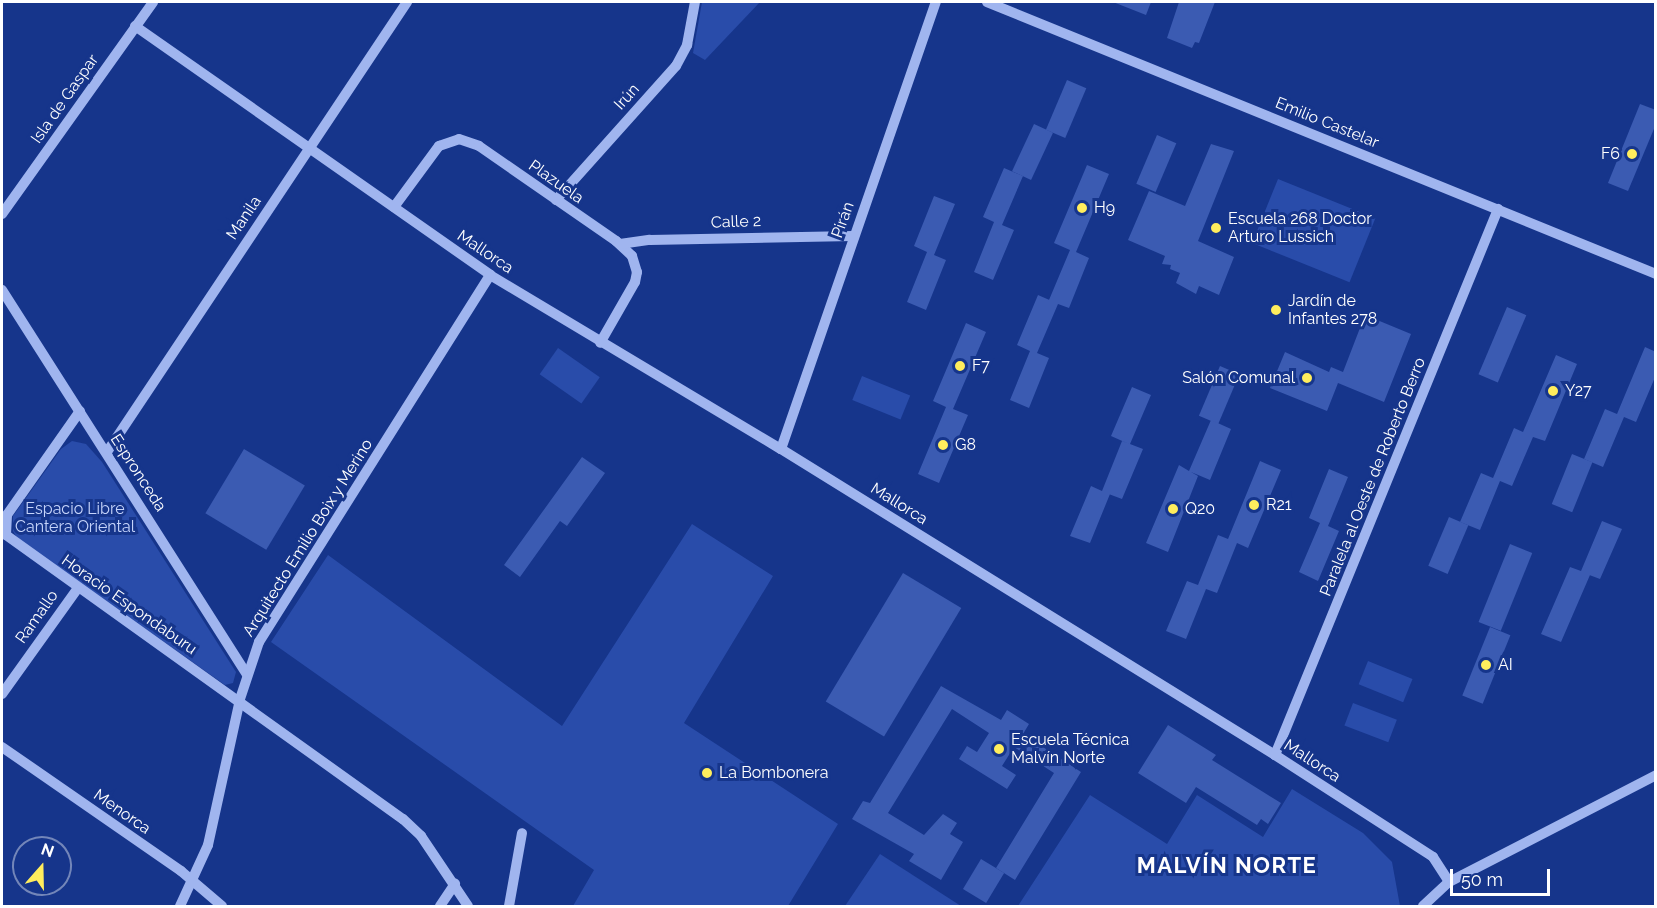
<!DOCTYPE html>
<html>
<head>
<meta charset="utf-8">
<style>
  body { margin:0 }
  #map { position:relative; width:1657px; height:908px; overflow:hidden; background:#16358b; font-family:Raleway,sans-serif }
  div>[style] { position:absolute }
  .green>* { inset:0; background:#294caa; transform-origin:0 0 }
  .building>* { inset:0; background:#3b5bb2; transform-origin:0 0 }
  .minor>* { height:10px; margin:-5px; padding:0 5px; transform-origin:5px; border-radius:5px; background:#a0b5ef }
  .dots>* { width:16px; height:16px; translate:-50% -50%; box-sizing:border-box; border:3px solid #16358b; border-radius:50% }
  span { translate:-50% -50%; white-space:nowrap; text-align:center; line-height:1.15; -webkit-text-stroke:6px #16358b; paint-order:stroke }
  .street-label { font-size:16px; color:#fff }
  .poi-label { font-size:16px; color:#fff }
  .right { translate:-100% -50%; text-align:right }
  .left { translate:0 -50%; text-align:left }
  .park-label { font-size:16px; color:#c6d4fb }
  .district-label { font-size:22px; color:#fff; font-weight:700; letter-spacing:1.5px }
  .frame { position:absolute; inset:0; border:3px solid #fff; pointer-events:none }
  .north { position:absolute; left:12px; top:836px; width:60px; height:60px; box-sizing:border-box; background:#16358b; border:2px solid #7386b9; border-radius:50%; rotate:20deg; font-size:16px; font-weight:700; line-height:24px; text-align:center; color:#fff }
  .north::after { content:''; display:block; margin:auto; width:21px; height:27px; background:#ffed5d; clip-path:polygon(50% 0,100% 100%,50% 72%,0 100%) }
  .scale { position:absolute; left:1450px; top:869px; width:100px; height:27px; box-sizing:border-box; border:3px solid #fff; border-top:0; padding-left:8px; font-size:18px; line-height:21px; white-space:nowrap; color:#fff; -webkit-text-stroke:4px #16358b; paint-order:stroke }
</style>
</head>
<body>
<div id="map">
  <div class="green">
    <div style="clip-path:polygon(702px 2px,760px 2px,705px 60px,693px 53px)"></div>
    <div style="left:1278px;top:179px;width:105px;height:69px;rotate:22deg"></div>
    <div style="left:558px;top:348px;width:51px;height:32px;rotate:35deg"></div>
    <div style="left:862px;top:376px;width:52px;height:26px;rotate:22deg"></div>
    <div style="clip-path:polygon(72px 441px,86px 444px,102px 462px,236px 672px,233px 683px,225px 685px,17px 538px,13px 531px,13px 516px,61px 449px)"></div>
    <div style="clip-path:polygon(692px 524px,773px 576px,684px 723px,838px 824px,788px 906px,573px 906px,594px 870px,271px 642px,328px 555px,562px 726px)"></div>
    <div style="left:1368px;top:661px;width:48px;height:25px;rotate:22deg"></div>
    <div style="left:1353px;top:703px;width:47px;height:24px;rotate:21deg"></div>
    <div style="clip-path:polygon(1292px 789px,1363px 833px,1392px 862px,1400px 906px,1018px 906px,1090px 795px,1167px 844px,1197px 795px,1263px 837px)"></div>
    <div style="clip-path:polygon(880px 854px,961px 906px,845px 906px)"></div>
  </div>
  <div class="building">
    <div style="clip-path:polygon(1113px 2px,1151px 2px,1146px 15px)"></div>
    <div style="clip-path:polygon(1179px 2px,1215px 2px,1199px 43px,1195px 42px,1192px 48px,1167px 38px)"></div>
    <div style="left:1067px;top:80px;width:21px;height:54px;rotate:23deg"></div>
    <div style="clip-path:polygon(1640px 104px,1656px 110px,1656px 124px,1628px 191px,1608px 183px)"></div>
    <div style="left:1034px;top:124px;width:21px;height:52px;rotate:25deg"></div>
    <div style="left:1157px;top:135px;width:21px;height:53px;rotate:23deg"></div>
    <div style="clip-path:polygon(1211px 144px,1234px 151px,1198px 241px,1234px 257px,1219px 295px,1199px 286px,1196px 294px,1176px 283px,1180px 273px,1170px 269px,1171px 265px,1162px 264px,1165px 256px,1128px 240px,1149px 191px,1185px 206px)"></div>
    <div style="clip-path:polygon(1087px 165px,1109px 174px,1076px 252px,1089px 258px,1069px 308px,1058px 304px,1037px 353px,1049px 358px,1029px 408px,1010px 400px,1030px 351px,1017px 345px,1038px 295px,1054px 302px,1049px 300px,1070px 250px,1054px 243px)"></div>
    <div style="clip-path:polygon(1004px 168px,1023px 176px,1002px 225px,1014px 230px,993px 280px,974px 272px,994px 222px,983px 217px)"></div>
    <div style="clip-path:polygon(934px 196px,955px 204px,934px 255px,946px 260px,926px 310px,907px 302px,927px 252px,914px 246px)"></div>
    <div style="left:1507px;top:307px;width:21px;height:73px;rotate:23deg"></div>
    <div style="clip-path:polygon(1365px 315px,1411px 334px,1384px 402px,1338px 383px,1327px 411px,1270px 388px,1285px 352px,1329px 372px,1331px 367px,1343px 372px)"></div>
    <div style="clip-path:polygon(966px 323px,986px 332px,953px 409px,968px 415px,939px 483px,918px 474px,946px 407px,933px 401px)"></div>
    <div style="clip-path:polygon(1645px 347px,1656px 352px,1656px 375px,1636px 422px,1624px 417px,1603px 467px,1584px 459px,1605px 409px,1617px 414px)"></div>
    <div style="clip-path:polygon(1556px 355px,1577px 364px,1545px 441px,1533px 437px,1512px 486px,1500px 481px,1480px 530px,1460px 522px,1481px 473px,1493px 478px,1514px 428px,1523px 432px)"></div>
    <div style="left:1220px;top:366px;width:21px;height:54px;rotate:23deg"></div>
    <div style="clip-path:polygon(1132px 387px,1151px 395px,1130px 444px,1143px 449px,1122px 499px,1106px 493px,1110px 494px,1090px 543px,1070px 536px,1091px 486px,1102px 491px,1122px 441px,1129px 444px,1111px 436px)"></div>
    <div style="clip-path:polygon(1211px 420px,1231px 429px,1210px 480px,1191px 472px,1198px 476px,1168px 552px,1146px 543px,1179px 465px,1189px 471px)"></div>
    <div style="left:244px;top:449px;width:71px;height:75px;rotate:31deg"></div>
    <div style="left:1572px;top:454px;width:22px;height:54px;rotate:22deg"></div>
    <div style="clip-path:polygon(582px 457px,605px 473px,567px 526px,560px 521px,520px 577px,504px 565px)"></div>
    <div style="clip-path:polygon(1260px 461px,1281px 470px,1248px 548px,1237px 543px,1217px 593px,1206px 589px,1186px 639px,1166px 631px,1187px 581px,1198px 585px,1218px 535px,1228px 539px)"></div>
    <div style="clip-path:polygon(1329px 469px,1348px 477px,1328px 526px,1339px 531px,1318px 581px,1299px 572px,1320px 523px,1309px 518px)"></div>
    <div style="left:1449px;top:517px;width:21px;height:53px;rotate:23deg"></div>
    <div style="clip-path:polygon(1602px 521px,1622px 529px,1600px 579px,1584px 573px,1590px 575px,1561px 642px,1541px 634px,1570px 567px,1581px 571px)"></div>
    <div style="left:1510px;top:544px;width:24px;height:84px;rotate:22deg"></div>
    <div style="left:903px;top:573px;width:68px;height:150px;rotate:31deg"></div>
    <div style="left:1490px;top:627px;width:22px;height:74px;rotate:22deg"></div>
    <div style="clip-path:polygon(941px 686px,1001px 720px,1007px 710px,1029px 724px,1023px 734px,1081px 772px,1015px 880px,996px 868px,1054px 773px,1014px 747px,1002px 766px,1016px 775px,1007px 789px,959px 759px,967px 746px,977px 752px,989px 733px,952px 709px,888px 813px,924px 835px,943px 814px,957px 823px,950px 834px,963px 842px,941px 880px,909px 861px,914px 854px,852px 819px,863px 801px,870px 803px)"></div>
    <div style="clip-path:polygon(1168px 725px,1216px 755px,1212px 760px,1281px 803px,1268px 824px,1261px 819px,1257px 825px,1196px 787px,1186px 803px,1138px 773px)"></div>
    <div style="left:981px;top:859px;width:27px;height:35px;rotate:31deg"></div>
  </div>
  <div class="minor">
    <div style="left:987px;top:2px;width:722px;rotate:22.13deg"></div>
    <div style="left:135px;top:26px;width:434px;rotate:35deg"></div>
    <div style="left:490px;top:275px;width:339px;rotate:30.9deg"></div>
    <div style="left:781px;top:449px;width:581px;rotate:31.78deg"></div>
    <div style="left:1275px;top:755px;width:188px;rotate:32.8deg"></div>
    <div style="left:1433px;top:857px;width:30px;rotate:57deg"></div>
    <div style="left:556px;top:200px;width:180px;rotate:-48.2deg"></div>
    <div style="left:676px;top:66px;width:24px;rotate:-62deg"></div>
    <div style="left:687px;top:45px;width:44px;rotate:-79.5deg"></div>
    <div style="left:394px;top:207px;width:76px;rotate:-53.6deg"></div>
    <div style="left:439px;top:146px;width:21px;rotate:-19deg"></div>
    <div style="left:459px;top:139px;width:21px;rotate:19deg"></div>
    <div style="left:479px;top:146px;width:167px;rotate:34.7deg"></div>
    <div style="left:616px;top:241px;width:22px;rotate:43deg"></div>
    <div style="left:632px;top:256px;width:17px;rotate:73deg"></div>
    <div style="left:637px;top:272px;width:10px;rotate:101deg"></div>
    <div style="left:635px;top:282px;width:70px;rotate:119.8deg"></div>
    <div style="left:2px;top:214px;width:260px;rotate:-54.5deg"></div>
    <div style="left:620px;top:244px;width:30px;rotate:-8deg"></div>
    <div style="left:650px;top:240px;width:203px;rotate:-1.1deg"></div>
    <div style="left:2px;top:290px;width:456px;rotate:57.5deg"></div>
    <div style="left:80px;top:411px;width:127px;rotate:125.1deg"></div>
    <div style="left:7px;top:515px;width:20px;rotate:93deg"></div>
    <div style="left:6px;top:535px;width:488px;rotate:35.6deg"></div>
    <div style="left:403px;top:819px;width:25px;rotate:43deg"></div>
    <div style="left:421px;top:836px;width:84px;rotate:56.1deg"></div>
    <div style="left:781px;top:449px;width:473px;rotate:-70.9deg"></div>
    <div style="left:107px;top:452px;width:541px;rotate:-56.31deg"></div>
    <div style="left:2px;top:694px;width:130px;rotate:-54.4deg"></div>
    <div style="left:2px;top:747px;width:218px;rotate:34.7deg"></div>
    <div style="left:181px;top:871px;width:54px;rotate:40.5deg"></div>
    <div style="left:1275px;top:755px;width:590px;rotate:-67.78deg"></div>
    <div style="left:180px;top:906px;width:67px;rotate:-65.3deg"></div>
    <div style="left:208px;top:845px;width:149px;rotate:-77.6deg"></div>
    <div style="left:240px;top:699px;width:60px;rotate:-71.6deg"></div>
    <div style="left:259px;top:642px;width:434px;rotate:-57.8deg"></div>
    <div style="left:440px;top:906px;width:27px;rotate:-56deg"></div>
    <div style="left:509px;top:906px;width:74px;rotate:-79.9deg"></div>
    <div style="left:1423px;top:906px;width:35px;rotate:-43deg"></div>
    <div style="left:1449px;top:882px;width:233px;rotate:-27.3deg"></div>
  </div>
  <div class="dots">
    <div style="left:1632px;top:154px;background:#ffed5d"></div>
    <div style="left:1082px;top:208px;background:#ffed5d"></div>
    <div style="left:1216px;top:228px;background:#ffed5d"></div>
    <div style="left:1276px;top:310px;background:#ffed5d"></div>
    <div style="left:960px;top:366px;background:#ffed5d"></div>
    <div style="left:1307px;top:378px;background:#ffed5d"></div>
    <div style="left:1553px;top:391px;background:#ffed5d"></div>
    <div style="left:943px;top:445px;background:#ffed5d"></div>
    <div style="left:1254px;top:505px;background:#ffed5d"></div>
    <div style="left:1173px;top:509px;background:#ffed5d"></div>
    <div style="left:1486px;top:665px;background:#ffed5d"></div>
    <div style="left:999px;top:749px;background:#ffed5d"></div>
    <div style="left:707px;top:773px;background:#ffed5d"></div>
  </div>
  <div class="street-label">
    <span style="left:627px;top:97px;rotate:-48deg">Irún</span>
    <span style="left:65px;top:99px;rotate:-55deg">Isla de Gaspar</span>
    <span style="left:1327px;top:123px;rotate:22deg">Emilio Castelar</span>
    <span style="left:556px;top:182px;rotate:35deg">Plazuela</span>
    <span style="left:244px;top:218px;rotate:-56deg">Manila</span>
    <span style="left:843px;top:220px;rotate:-70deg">Pirán</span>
    <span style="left:736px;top:222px;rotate:-2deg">Calle 2</span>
    <span style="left:485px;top:252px;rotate:34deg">Mallorca</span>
    <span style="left:138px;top:473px;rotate:57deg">Espronceda</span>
    <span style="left:1373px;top:477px;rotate:-68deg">Paralela al Oeste de Roberto Berro</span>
    <span style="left:899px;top:504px;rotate:32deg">Mallorca</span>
    <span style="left:308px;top:538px;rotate:-58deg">Arquitecto Emilio Boix y Merino</span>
    <span style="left:129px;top:605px;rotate:35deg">Horacio Espondaburu</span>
    <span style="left:37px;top:617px;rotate:-55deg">Ramallo</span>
    <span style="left:1312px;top:761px;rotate:33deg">Mallorca</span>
    <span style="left:122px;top:812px;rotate:35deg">Menorca</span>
  </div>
  <div class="poi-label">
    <span class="right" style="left:1620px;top:154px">F6</span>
    <span class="left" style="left:1094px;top:208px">H9</span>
    <span class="left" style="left:1228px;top:228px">Escuela 268 Doctor<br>Arturo Lussich</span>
    <span class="left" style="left:1288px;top:310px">Jardín de<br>Infantes 278</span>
    <span class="left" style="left:972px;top:366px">F7</span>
    <span class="right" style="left:1295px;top:378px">Salón Comunal</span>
    <span class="left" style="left:1565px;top:391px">Y27</span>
    <span class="left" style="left:955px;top:445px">G8</span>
    <span class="left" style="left:1266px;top:505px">R21</span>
    <span class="left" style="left:1185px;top:509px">Q20</span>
    <span class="left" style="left:1498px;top:665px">AI</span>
    <span class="left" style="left:1011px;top:749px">Escuela Técnica<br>Malvín Norte</span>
    <span class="left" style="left:719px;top:773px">La Bombonera</span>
  </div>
  <div class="park-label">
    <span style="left:75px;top:518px">Espacio Libre<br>Cantera Oriental</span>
  </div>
  <div class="district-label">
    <span style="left:1227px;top:866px">MALVÍN NORTE</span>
  </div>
  <div class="frame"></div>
  <div class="north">N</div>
  <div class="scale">50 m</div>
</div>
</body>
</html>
